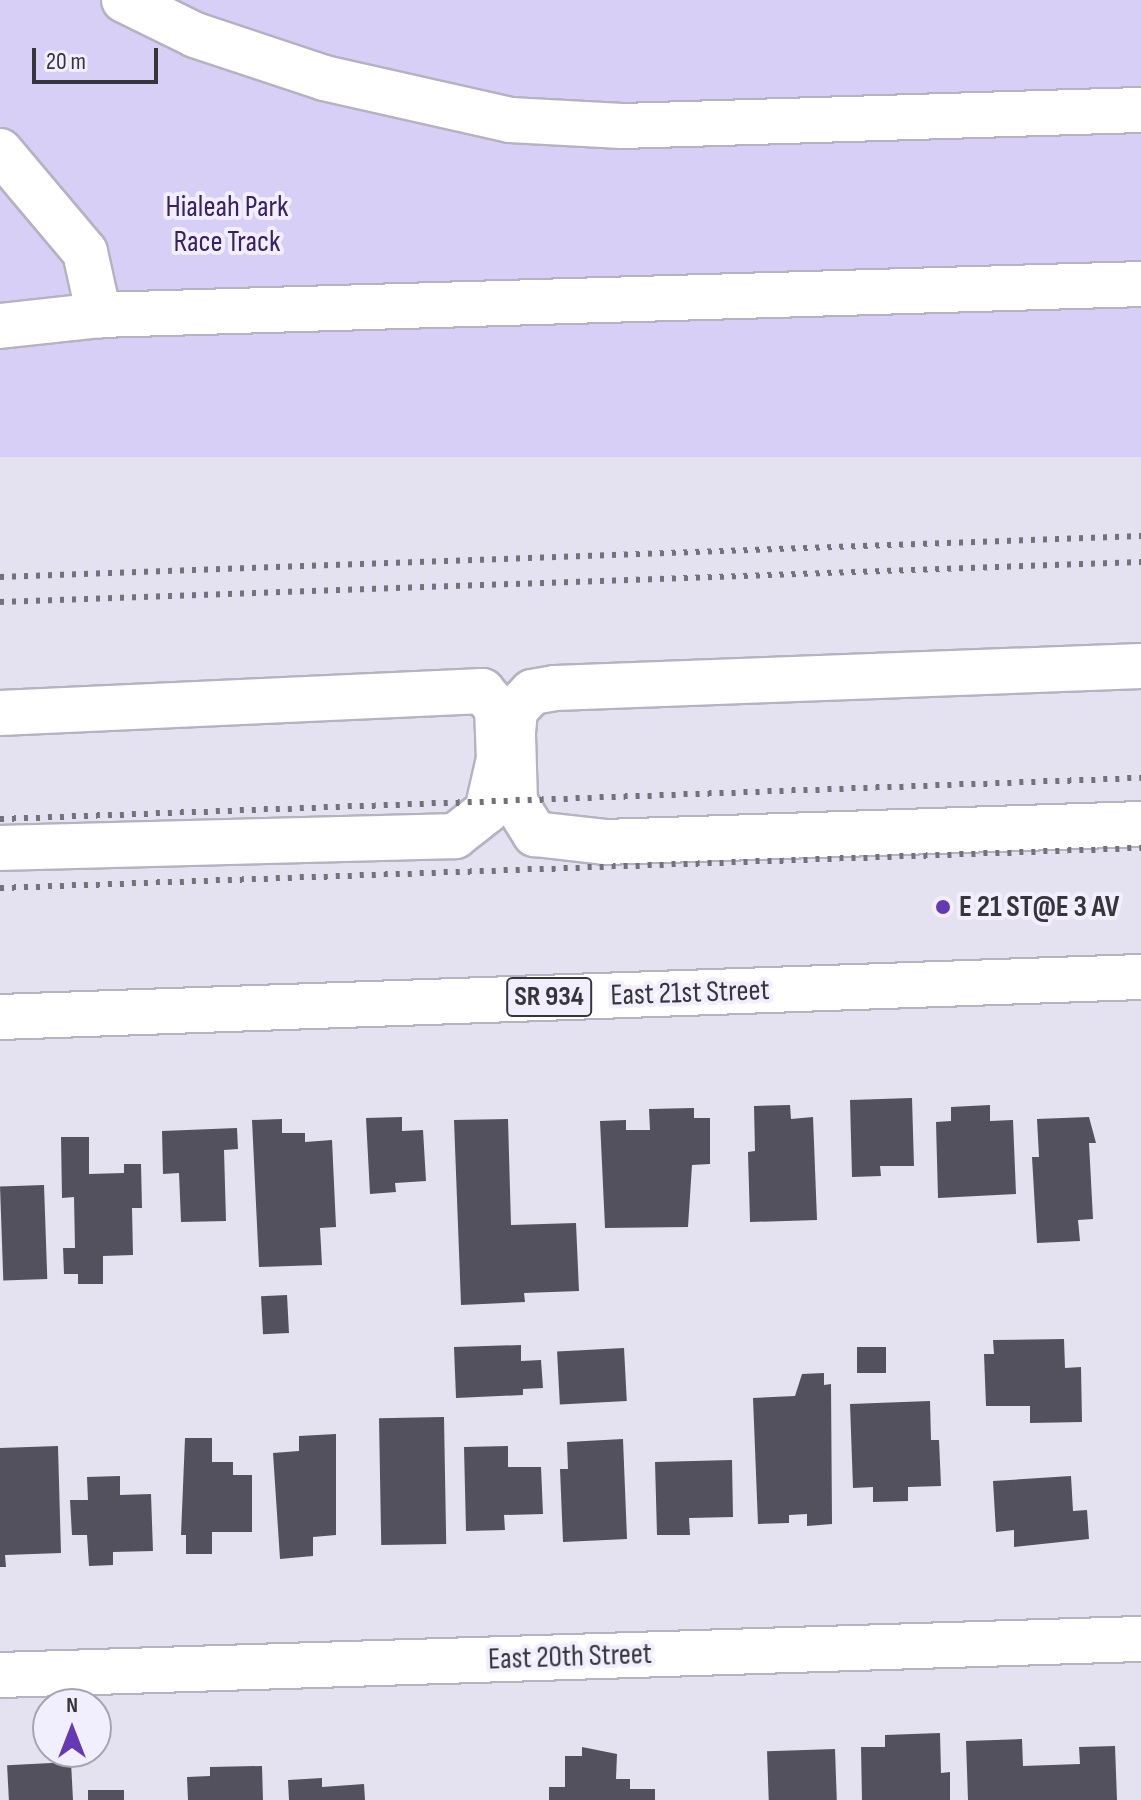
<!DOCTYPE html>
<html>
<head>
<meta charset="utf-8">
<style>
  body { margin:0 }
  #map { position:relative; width:1141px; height:1800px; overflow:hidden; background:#e4e1f0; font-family:"Sofia Sans Condensed",sans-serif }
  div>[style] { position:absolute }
  .green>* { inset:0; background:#d8cff7; transform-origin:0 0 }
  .building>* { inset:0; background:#54515e; transform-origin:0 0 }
  .roads { filter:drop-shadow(2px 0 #b5b2c1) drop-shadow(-2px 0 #b5b2c1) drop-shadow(0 2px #b5b2c1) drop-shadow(0 -2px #b5b2c1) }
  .minor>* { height:44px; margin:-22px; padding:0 22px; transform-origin:22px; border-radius:22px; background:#fff }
  .major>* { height:44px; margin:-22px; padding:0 22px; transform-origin:22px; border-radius:22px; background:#fff }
  .rail>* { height:6px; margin-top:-3px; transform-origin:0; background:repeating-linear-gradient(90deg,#73717a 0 4px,transparent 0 12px) }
  .dots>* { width:22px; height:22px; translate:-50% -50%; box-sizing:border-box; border:4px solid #f1eefe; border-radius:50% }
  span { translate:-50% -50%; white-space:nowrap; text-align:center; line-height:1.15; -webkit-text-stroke:8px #f1eefe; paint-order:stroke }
  .shield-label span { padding:2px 6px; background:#f1eefe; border:2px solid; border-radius:6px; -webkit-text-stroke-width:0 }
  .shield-label { font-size:28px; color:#37353b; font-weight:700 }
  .park-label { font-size:30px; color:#382164 }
  .poi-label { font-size:30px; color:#37353b; font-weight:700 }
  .left { translate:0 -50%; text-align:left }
  .street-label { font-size:30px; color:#37353b }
  .north { position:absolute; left:32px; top:1688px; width:80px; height:80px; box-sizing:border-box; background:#f1eefe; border:2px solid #a7a4b0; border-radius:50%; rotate:0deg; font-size:22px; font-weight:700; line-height:32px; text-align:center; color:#37353b }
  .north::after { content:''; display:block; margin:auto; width:28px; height:36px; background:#6539b1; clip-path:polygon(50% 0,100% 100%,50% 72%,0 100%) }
  .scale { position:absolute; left:32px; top:48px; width:126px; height:36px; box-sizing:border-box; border:4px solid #37353b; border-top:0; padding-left:10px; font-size:24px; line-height:28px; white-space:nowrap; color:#37353b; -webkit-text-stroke:6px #f1eefe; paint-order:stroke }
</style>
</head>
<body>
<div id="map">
  <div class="green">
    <div style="left:0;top:0;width:1141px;height:457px"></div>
  </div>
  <div class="building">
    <div style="clip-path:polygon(912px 1098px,914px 1166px,880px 1166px,881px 1176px,852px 1177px,850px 1100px)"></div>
    <div style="clip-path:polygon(790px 1105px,791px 1119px,813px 1117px,817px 1220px,750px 1222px,748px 1152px,755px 1151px,754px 1106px)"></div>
    <div style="clip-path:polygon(990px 1105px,990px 1121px,1013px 1120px,1016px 1194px,938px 1198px,936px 1122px,951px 1121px,951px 1107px)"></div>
    <div style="clip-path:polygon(694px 1108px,694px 1118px,710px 1118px,710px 1164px,692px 1165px,688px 1227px,605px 1228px,600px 1121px,626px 1120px,626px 1130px,650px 1130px,649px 1109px)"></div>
    <div style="clip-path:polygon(402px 1117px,402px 1131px,423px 1130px,426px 1181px,395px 1183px,396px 1192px,370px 1194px,366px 1118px)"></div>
    <div style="clip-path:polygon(1089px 1117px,1096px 1143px,1089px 1143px,1093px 1219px,1078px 1220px,1080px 1241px,1037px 1243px,1032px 1157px,1039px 1157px,1037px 1119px)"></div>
    <div style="clip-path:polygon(282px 1119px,282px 1133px,305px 1133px,305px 1142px,332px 1140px,336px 1227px,320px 1228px,322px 1265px,259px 1267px,252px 1120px)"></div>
    <div style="clip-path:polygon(508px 1119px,511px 1225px,576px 1223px,579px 1291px,524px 1293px,525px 1302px,461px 1305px,454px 1120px)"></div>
    <div style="clip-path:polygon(237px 1128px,238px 1149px,224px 1150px,226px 1221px,181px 1222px,179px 1173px,163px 1174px,162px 1131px)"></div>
    <div style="clip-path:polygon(61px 1137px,89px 1137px,89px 1174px,124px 1173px,124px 1164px,141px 1164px,142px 1208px,132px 1208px,133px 1255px,103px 1256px,103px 1284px,78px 1284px,78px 1274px,64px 1274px,63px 1248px,75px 1248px,74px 1197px,62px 1198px)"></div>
    <div style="left:44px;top:1185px;width:94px;height:44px;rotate:88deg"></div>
    <div style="left:287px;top:1295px;width:38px;height:26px;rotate:87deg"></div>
    <div style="clip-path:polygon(1064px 1339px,1065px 1368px,1081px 1367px,1082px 1422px,1030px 1423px,1030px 1406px,986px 1406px,984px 1354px,994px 1354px,993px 1340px)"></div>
    <div style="clip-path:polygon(521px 1345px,521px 1361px,541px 1360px,543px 1388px,523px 1389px,523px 1395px,456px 1398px,454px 1347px)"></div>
    <div style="left:857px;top:1347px;width:29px;height:26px"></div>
    <div style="left:624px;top:1348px;width:53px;height:67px;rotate:87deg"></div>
    <div style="clip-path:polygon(824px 1373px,824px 1385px,831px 1384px,832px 1524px,807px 1526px,807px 1514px,789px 1515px,789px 1523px,758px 1524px,753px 1398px,795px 1396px,802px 1374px)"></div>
    <div style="clip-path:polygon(930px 1401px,931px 1440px,939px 1440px,941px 1486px,908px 1487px,908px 1501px,873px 1502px,873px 1487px,853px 1488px,850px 1404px)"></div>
    <div style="left:444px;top:1417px;width:127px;height:65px;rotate:89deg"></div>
    <div style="clip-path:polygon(336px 1434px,336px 1535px,313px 1537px,313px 1556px,280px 1559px,273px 1453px,299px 1451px,299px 1436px)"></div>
    <div style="clip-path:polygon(185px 1438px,212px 1438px,212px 1462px,233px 1462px,233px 1475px,252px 1475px,252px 1532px,212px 1532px,212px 1554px,186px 1554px,186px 1535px,181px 1535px)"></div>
    <div style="clip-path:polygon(623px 1439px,627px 1539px,563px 1542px,560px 1469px,568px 1469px,567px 1442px)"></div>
    <div style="clip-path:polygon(58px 1446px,61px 1553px,5px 1555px,6px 1567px,0 1567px,0 1448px)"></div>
    <div style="clip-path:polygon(508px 1446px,508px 1467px,541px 1467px,543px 1514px,504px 1515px,505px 1530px,466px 1531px,464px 1447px)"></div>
    <div style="clip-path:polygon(732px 1460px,733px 1517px,689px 1518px,690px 1535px,657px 1535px,655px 1462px)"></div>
    <div style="clip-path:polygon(120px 1476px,120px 1495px,151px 1494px,153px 1551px,113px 1552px,113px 1565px,89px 1566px,87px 1535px,72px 1535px,70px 1500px,88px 1500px,87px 1477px)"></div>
    <div style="clip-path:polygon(1071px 1476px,1073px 1511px,1087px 1510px,1089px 1539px,1014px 1547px,1014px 1530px,996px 1532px,993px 1481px)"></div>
    <div style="clip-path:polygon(940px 1733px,941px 1773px,950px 1772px,950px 1800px,862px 1800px,861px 1747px,885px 1747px,885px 1735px)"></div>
    <div style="clip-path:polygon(1022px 1739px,1023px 1766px,1080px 1764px,1079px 1747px,1115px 1746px,1117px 1800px,968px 1800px,966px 1741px)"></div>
    <div style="clip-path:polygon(582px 1747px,617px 1754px,616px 1779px,630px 1779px,630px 1789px,655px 1789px,655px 1800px,549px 1800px,549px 1787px,565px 1787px,565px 1756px,582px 1756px)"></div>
    <div style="left:835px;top:1749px;width:51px;height:68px;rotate:88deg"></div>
    <div style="left:71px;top:1762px;width:38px;height:64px;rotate:87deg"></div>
    <div style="clip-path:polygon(262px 1766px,263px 1800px,188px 1800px,187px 1777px,210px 1776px,210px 1767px)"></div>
    <div style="clip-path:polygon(322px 1778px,322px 1787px,364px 1784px,365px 1800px,289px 1800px,288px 1780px)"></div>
    <div style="left:124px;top:1790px;width:10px;height:36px;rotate:90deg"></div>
  </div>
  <div class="roads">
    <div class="minor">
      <div style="left:124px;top:0;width:79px;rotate:26.2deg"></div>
      <div style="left:195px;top:35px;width:136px;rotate:18.4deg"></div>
      <div style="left:324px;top:78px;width:191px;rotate:12.7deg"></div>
      <div style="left:510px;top:120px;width:112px;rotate:3.1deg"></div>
      <div style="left:622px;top:126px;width:519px;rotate:-1.77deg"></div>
      <div style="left:0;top:151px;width:132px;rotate:49.9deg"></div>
      <div style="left:85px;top:252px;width:65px;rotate:77.5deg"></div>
      <div style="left:0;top:326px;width:100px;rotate:-6.3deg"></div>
      <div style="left:99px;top:315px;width:1042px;rotate:-1.7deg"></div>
      <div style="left:1141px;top:666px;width:586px;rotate:177.85deg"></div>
      <div style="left:555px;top:688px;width:23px;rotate:170deg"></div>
      <div style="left:532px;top:692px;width:25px;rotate:133deg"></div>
      <div style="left:515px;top:710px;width:25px;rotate:95deg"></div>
      <div style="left:513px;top:735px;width:67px;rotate:88.3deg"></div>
      <div style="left:515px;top:802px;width:38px;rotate:58deg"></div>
      <div style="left:535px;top:834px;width:70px;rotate:6.5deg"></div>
      <div style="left:605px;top:842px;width:536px;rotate:-1.92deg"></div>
      <div style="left:0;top:713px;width:483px;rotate:-2.6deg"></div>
      <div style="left:482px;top:691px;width:23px;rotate:49deg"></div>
      <div style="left:497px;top:708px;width:51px;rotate:87.8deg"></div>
      <div style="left:499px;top:759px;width:53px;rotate:103deg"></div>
      <div style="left:487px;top:811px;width:41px;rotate:142deg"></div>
      <div style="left:455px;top:836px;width:455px;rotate:178.5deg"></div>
      <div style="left:0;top:1675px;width:1142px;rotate:-1.81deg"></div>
    </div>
    <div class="major">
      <div style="left:0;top:1017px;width:1142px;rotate:-2.01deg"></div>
    </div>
  </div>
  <div class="rail">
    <div style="left:0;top:577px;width:1142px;rotate:-2.06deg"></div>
    <div style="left:0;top:602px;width:1142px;rotate:-2.01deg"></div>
    <div style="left:0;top:819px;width:1142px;rotate:-2.06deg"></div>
    <div style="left:0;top:888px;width:1142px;rotate:-2.01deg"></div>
  </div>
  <div class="dots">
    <div style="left:943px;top:907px;background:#6539b1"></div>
  </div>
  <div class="shield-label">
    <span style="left:549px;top:997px">SR 934</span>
  </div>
  <div class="park-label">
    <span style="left:227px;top:224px">Hialeah Park<br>Race Track</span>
  </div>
  <div class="poi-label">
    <span class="left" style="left:959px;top:907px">E 21 ST@E 3 AV</span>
  </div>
  <div class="street-label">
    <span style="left:690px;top:993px;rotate:-2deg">East 21st Street</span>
    <span style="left:570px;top:1657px;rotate:-2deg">East 20th Street</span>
  </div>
  <div class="north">N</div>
  <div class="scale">20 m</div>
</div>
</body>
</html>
